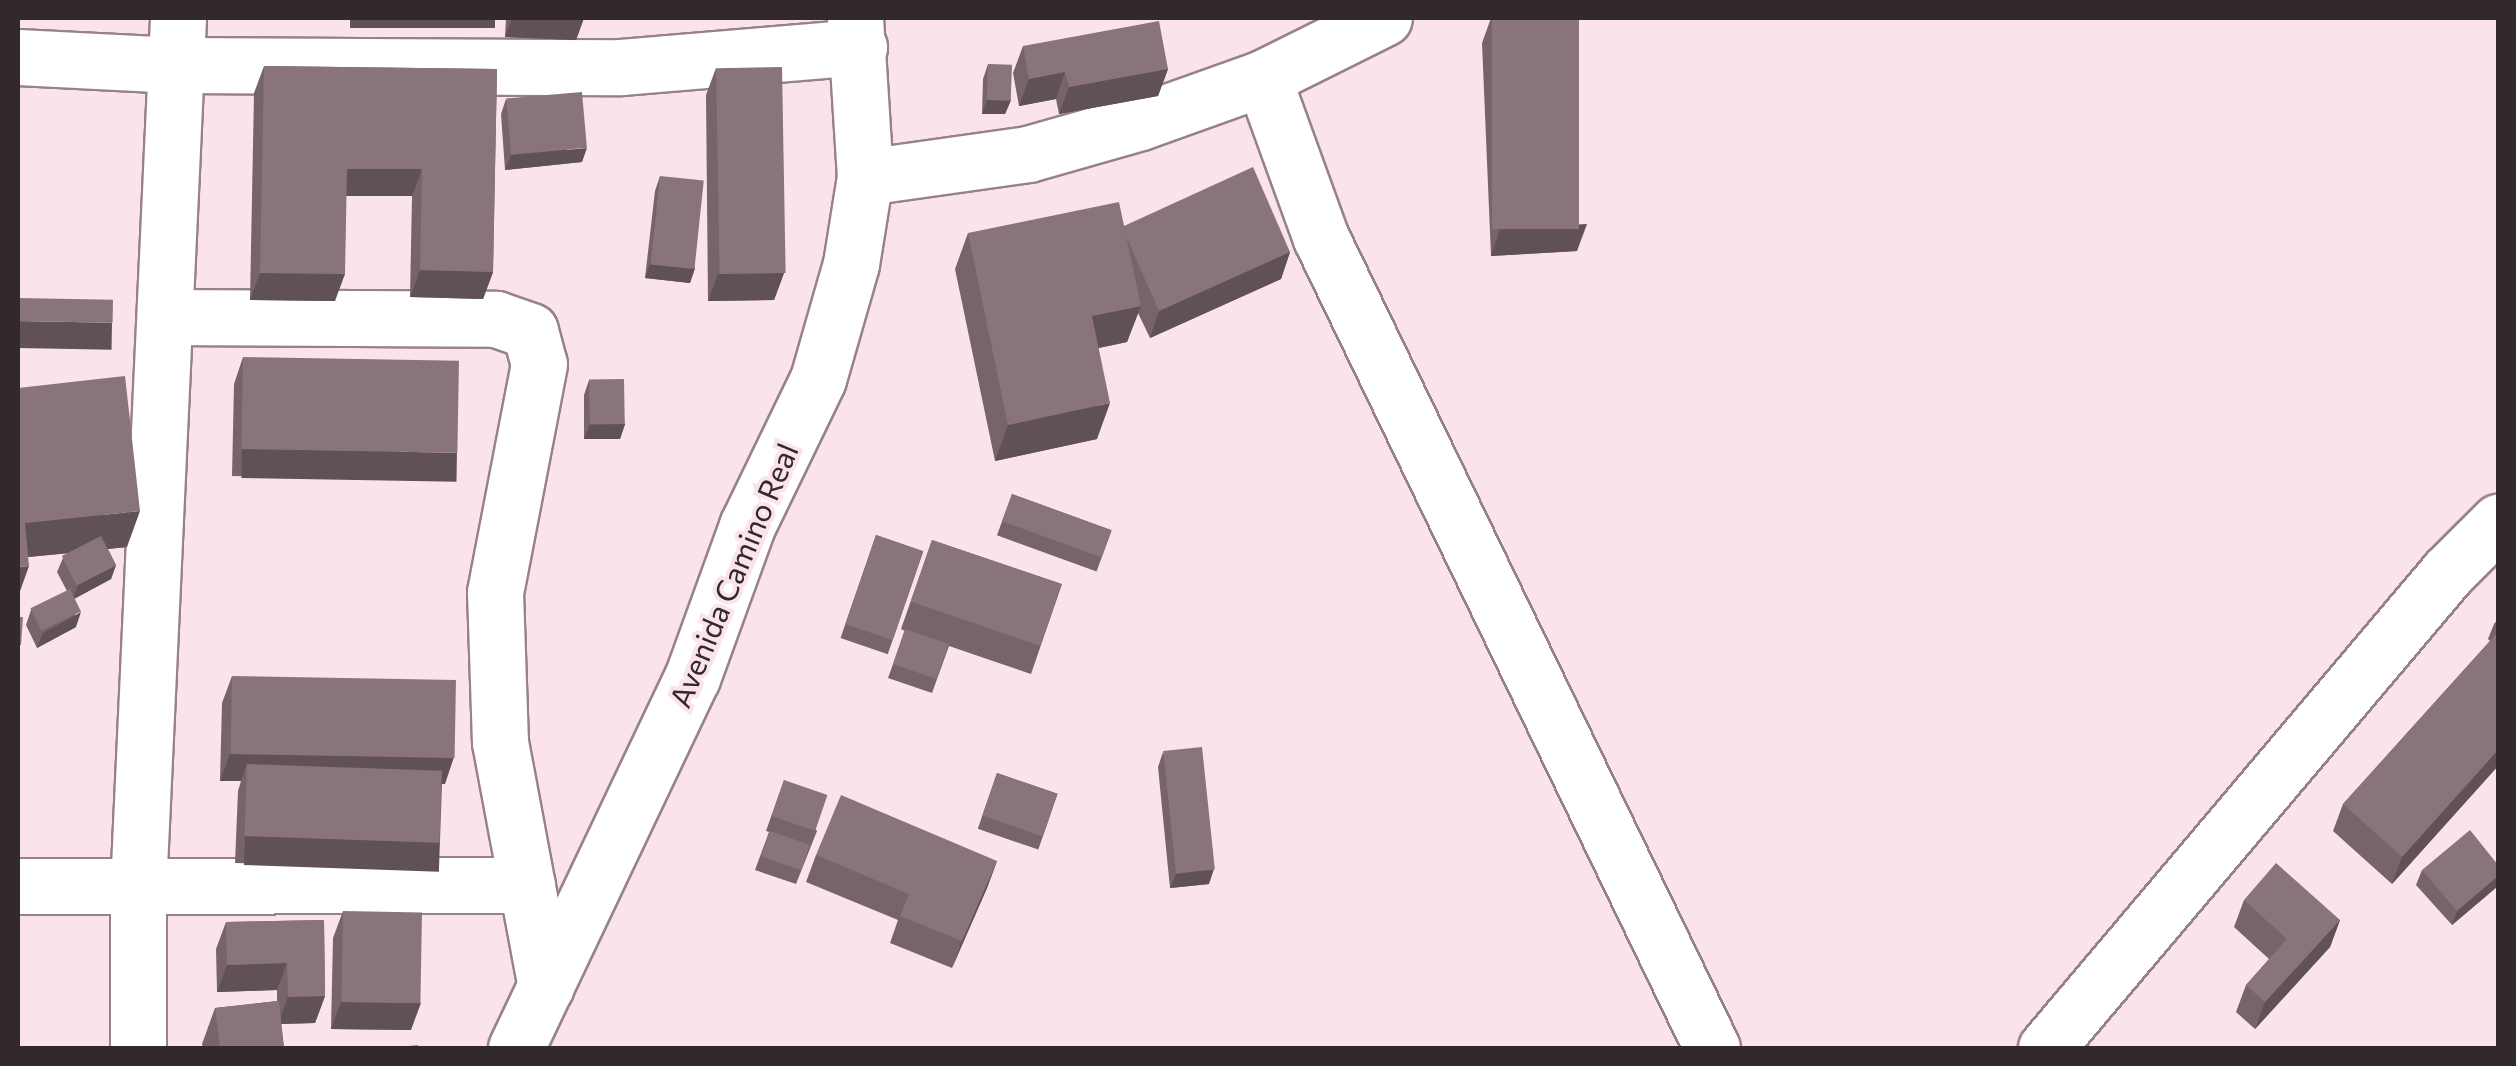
<!DOCTYPE html>
<html>
<head>
<meta charset="utf-8">
<style>
  body { margin:0 }
  #map { position:relative; width:2516px; height:1066px; overflow:hidden; background:#fbe3ea; font-family:Commissioner,sans-serif }
  div>[style] { position:absolute }
  .roads { filter:drop-shadow(2px 0 #978288) drop-shadow(-2px 0 #978288) drop-shadow(0 2px #978288) drop-shadow(0 -2px #978288) }
  .street>* { height:55px; margin:-27.5px; padding:0 27.5px; transform-origin:27.5px; border-radius:27.5px; background:#fff }
  .secondary>* { height:55px; margin:-27.5px; padding:0 27.5px; transform-origin:27.5px; border-radius:27.5px; background:#fff }
  .wall>* { inset:0; background:#766469; transform-origin:0 0 }
  .shaded-wall>* { inset:0; background:#605155; transform-origin:0 0 }
  .building>* { inset:0; background:#89747a; transform-origin:0 0 }
  span { translate:-50% -50%; white-space:nowrap; text-align:center; line-height:1.15; -webkit-text-stroke:8px #fbe3ea; paint-order:stroke }
  .street-label { font-size:30px; color:#32292b }
  .frame { position:absolute; inset:0; border:20px solid #32292b; pointer-events:none }
</style>
</head>
<body>
<div id="map">
  <div class="roads">
    <div class="street">
      <div style="left:18px;top:57px;width:158px;rotate:2.9deg"></div>
      <div style="left:176px;top:65px;width:445px;rotate:0.3deg"></div>
      <div style="left:621px;top:67px;width:239px;rotate:-4.8deg"></div>
      <div style="left:1263px;top:78px;width:170px;rotate:70.1deg"></div>
      <div style="left:1321px;top:238px;width:899px;rotate:64.23deg"></div>
      <div style="left:865px;top:177px;width:165px;rotate:-8deg"></div>
      <div style="left:1028px;top:154px;width:116px;rotate:-15.9deg"></div>
      <div style="left:1140px;top:122px;width:131px;rotate:-19.7deg"></div>
      <div style="left:1263px;top:78px;width:135px;rotate:-26.4deg"></div>
      <div style="left:165px;top:317px;width:331px;rotate:0.3deg"></div>
      <div style="left:496px;top:319px;width:36px;rotate:19deg"></div>
      <div style="left:530px;top:331px;width:34px;rotate:75deg"></div>
      <div style="left:539px;top:364px;width:232px;rotate:100.9deg"></div>
      <div style="left:495px;top:592px;width:150px;rotate:88.1deg"></div>
      <div style="left:500px;top:742px;width:249px;rotate:79.4deg"></div>
      <div style="left:18px;top:886px;width:509px;rotate:-0.11deg"></div>
      <div style="left:138px;top:1048px;width:159px;rotate:-90deg"></div>
      <div style="left:138px;top:889px;width:872px;rotate:-87.37deg"></div>
      <div style="left:2046px;top:1048px;width:623px;rotate:-49.82deg"></div>
      <div style="left:2448px;top:572px;width:71px;rotate:-45deg"></div>
    </div>
    <div class="secondary">
      <div style="left:516px;top:1048px;width:410px;rotate:-64.6deg"></div>
      <div style="left:692px;top:678px;width:162px;rotate:-70.1deg"></div>
      <div style="left:747px;top:526px;width:163px;rotate:-64.2deg"></div>
      <div style="left:818px;top:379px;width:120px;rotate:-74deg"></div>
      <div style="left:851px;top:264px;width:88px;rotate:-80.9deg"></div>
      <div style="left:865px;top:177px;width:159px;rotate:-93.6deg"></div>
    </div>
  </div>
  <div class="wall">
    <div style="clip-path:polygon(506px 18px,584px 18px,576px 40px,505px 37px)"></div>
    <div style="clip-path:polygon(1491px 18px,1577px 251px,1491px 256px,1482px 43px)"></div>
    <div style="clip-path:polygon(1023px 46px,1168px 69px,1158px 96px,1059px 114px,1056px 99px,1019px 106px,1013px 73px)"></div>
    <div style="clip-path:polygon(988px 64px,1011px 100px,1005px 114px,982px 114px,983px 79px)"></div>
    <div style="clip-path:polygon(264px 66px,497px 69px,493px 272px,483px 299px,410px 297px,412px 196px,346px 196px,335px 301px,250px 300px,254px 93px)"></div>
    <div style="clip-path:polygon(716px 68px,784px 273px,774px 300px,708px 301px,706px 95px)"></div>
    <div style="clip-path:polygon(506px 99px,582px 162px,505px 170px,501px 114px)"></div>
    <div style="clip-path:polygon(660px 176px,695px 268px,690px 283px,645px 278px,655px 191px)"></div>
    <div style="clip-path:polygon(1124px 226px,1290px 252px,1281px 279px,1150px 338px,1138px 313px,1127px 342px,1099px 348px,1097px 439px,995px 461px,955px 269px,968px 233px)"></div>
    <div style="clip-path:polygon(243px 357px,447px 480px,232px 476px,234px 384px)"></div>
    <div style="clip-path:polygon(589px 380px,625px 424px,620px 439px,584px 439px,584px 395px)"></div>
    <div style="clip-path:polygon(18px 388px,127px 547px,108px 549px,116px 565px,111px 579px,74px 599px,76px 627px,37px 648px,26px 625px,31px 610px,67px 591px,57px 572px,63px 558px,72px 553px,28px 557px)"></div>
    <div style="left:1012px;top:494px;width:106px;height:44px;rotate:20deg"></div>
    <div style="left:876px;top:535px;width:50px;height:109px;rotate:19deg"></div>
    <div style="clip-path:polygon(932px 540px,1062px 584px,1031px 674px,949px 646px,932px 693px,888px 678px,905px 631px,901px 629px)"></div>
    <div style="clip-path:polygon(2498px 619px,2498px 766px,2392px 884px,2333px 831px,2343px 804px,2490px 641px,2488px 639px,2494px 624px)"></div>
    <div style="clip-path:polygon(232px 676px,445px 784px,442px 784px,440px 842px,430px 869px,235px 863px,238px 791px,241px 781px,220px 781px,222px 703px)"></div>
    <div style="clip-path:polygon(1163px 752px,1209px 884px,1170px 888px,1158px 767px)"></div>
    <div style="left:997px;top:773px;width:64px;height:59px;rotate:19deg"></div>
    <div style="clip-path:polygon(784px 780px,817px 831px,796px 884px,755px 870px,769px 832px,766px 831px)"></div>
    <div style="clip-path:polygon(816px 855px,997px 861px,987px 888px,952px 968px,890px 943px,898px 920px,806px 882px)"></div>
    <div style="clip-path:polygon(2498px 865px,2498px 886px,2452px 925px,2416px 885px,2422px 870px)"></div>
    <div style="clip-path:polygon(2244px 900px,2340px 920px,2330px 947px,2255px 1029px,2236px 1012px,2246px 985px,2269px 959px,2234px 927px)"></div>
    <div style="clip-path:polygon(343px 911px,411px 1030px,331px 1029px,333px 938px)"></div>
    <div style="clip-path:polygon(324px 920px,325px 996px,315px 1023px,281px 1024px,284px 1048px,203px 1048px,202px 1044px,215px 1008px,277px 1001px,277px 990px,217px 992px,216px 949px,226px 922px)"></div>
  </div>
  <div class="shaded-wall">
    <div style="left:350px;top:18px;width:145px;height:10px"></div>
    <div style="clip-path:polygon(512px 18px,584px 18px,576px 40px,505px 37px)"></div>
    <div style="clip-path:polygon(1168px 69px,1158px 96px,1059px 114px,1069px 87px)"></div>
    <div style="clip-path:polygon(1065px 72px,1056px 99px,1019px 106px,1029px 79px)"></div>
    <div style="clip-path:polygon(987px 100px,1011px 100px,1005px 114px,982px 114px)"></div>
    <div style="clip-path:polygon(587px 148px,582px 162px,505px 170px,511px 155px)"></div>
    <div style="clip-path:polygon(347px 169px,422px 169px,412px 196px,337px 196px)"></div>
    <div style="clip-path:polygon(1587px 224px,1577px 251px,1491px 256px,1500px 229px)"></div>
    <div style="clip-path:polygon(1290px 252px,1281px 279px,1150px 338px,1159px 311px)"></div>
    <div style="clip-path:polygon(650px 264px,695px 268px,690px 283px,645px 278px)"></div>
    <div style="clip-path:polygon(420px 270px,493px 272px,483px 299px,410px 297px)"></div>
    <div style="clip-path:polygon(260px 273px,345px 274px,335px 301px,250px 300px)"></div>
    <div style="clip-path:polygon(784px 273px,774px 300px,708px 301px,718px 274px)"></div>
    <div style="clip-path:polygon(1141px 306px,1127px 342px,1079px 352px,1092px 316px)"></div>
    <div style="left:18px;top:321px;width:94px;height:27px;rotate:1deg"></div>
    <div style="clip-path:polygon(1110px 403px,1097px 439px,995px 461px,1008px 425px)"></div>
    <div style="clip-path:polygon(590px 424px,625px 424px,620px 439px,584px 439px)"></div>
    <div style="left:242px;top:449px;width:215px;height:29px;rotate:1deg"></div>
    <div style="clip-path:polygon(140px 511px,127px 547px,18px 558px,25px 523px)"></div>
    <div style="clip-path:polygon(116px 565px,111px 579px,72px 600px,78px 585px)"></div>
    <div style="clip-path:polygon(29px 566px,18px 597px,18px 567px)"></div>
    <div style="clip-path:polygon(81px 612px,76px 627px,37px 648px,43px 633px)"></div>
    <div style="clip-path:polygon(2498px 750px,2498px 766px,2392px 884px,2402px 857px)"></div>
    <div style="clip-path:polygon(230px 754px,454px 757px,445px 784px,247px 781px,247px 764px,241px 781px,220px 781px)"></div>
    <div style="left:245px;top:836px;width:195px;height:29px;rotate:2deg"></div>
    <div style="clip-path:polygon(997px 861px,987px 888px,952px 968px,962px 941px)"></div>
    <div style="clip-path:polygon(1214px 869px,1209px 884px,1170px 888px,1176px 874px)"></div>
    <div style="clip-path:polygon(2498px 876px,2498px 886px,2452px 925px,2457px 911px)"></div>
    <div style="clip-path:polygon(2340px 920px,2330px 947px,2255px 1029px,2265px 1002px)"></div>
    <div style="clip-path:polygon(287px 963px,277px 990px,217px 992px,227px 965px)"></div>
    <div style="clip-path:polygon(325px 996px,315px 1023px,278px 1024px,288px 997px)"></div>
    <div style="clip-path:polygon(341px 1002px,421px 1003px,411px 1030px,331px 1029px)"></div>
  </div>
  <div class="building">
    <div style="left:1492px;top:18px;width:87px;height:211px"></div>
    <div style="clip-path:polygon(1159px 21px,1168px 69px,1069px 87px,1065px 72px,1029px 79px,1023px 46px)"></div>
    <div style="left:988px;top:64px;width:24px;height:36px;rotate:2deg"></div>
    <div style="clip-path:polygon(264px 66px,497px 69px,493px 272px,420px 270px,422px 169px,347px 169px,345px 274px,260px 273px)"></div>
    <div style="left:782px;top:67px;width:206px;height:66px;rotate:89deg"></div>
    <div style="left:582px;top:92px;width:56px;height:76px;rotate:85deg"></div>
    <div style="clip-path:polygon(1253px 167px,1290px 252px,1159px 311px,1125px 234px,1124px 226px)"></div>
    <div style="left:660px;top:176px;width:44px;height:89px;rotate:6deg"></div>
    <div style="clip-path:polygon(1119px 202px,1141px 306px,1092px 316px,1110px 403px,1008px 425px,968px 233px)"></div>
    <div style="left:18px;top:298px;width:95px;height:23px;rotate:1deg"></div>
    <div style="left:243px;top:357px;width:216px;height:92px;rotate:1deg"></div>
    <div style="clip-path:polygon(125px 376px,140px 511px,25px 523px,29px 566px,18px 567px,18px 388px)"></div>
    <div style="left:624px;top:379px;width:45px;height:35px;rotate:89deg"></div>
    <div style="left:1012px;top:494px;width:106px;height:29px;rotate:20deg"></div>
    <div style="left:876px;top:535px;width:50px;height:94px;rotate:19deg"></div>
    <div style="left:101px;top:536px;width:33px;height:44px;rotate:63deg"></div>
    <div style="left:932px;top:540px;width:137px;height:65px;rotate:19deg"></div>
    <div style="left:70px;top:589px;width:25px;height:44px;rotate:64deg"></div>
    <div style="clip-path:polygon(18px 617px,23px 617px,21px 645px,18px 645px)"></div>
    <div style="left:905px;top:629px;width:46px;height:37px;rotate:19deg"></div>
    <div style="clip-path:polygon(2498px 632px,2498px 750px,2402px 857px,2343px 804px)"></div>
    <div style="left:232px;top:676px;width:224px;height:78px;rotate:1deg"></div>
    <div style="left:1202px;top:747px;width:123px;height:39px;rotate:84deg"></div>
    <div style="left:247px;top:764px;width:195px;height:72px;rotate:2deg"></div>
    <div style="left:997px;top:773px;width:64px;height:45px;rotate:19deg"></div>
    <div style="left:784px;top:780px;width:46px;height:38px;rotate:19deg"></div>
    <div style="clip-path:polygon(841px 795px,997px 861px,962px 941px,900px 916px,909px 894px,816px 855px)"></div>
    <div style="clip-path:polygon(2470px 830px,2498px 865px,2498px 876px,2457px 911px,2422px 870px)"></div>
    <div style="left:770px;top:831px;width:42px;height:27px;rotate:19deg"></div>
    <div style="clip-path:polygon(2276px 863px,2340px 920px,2265px 1002px,2246px 985px,2287px 939px,2244px 900px)"></div>
    <div style="left:343px;top:911px;width:79px;height:91px;rotate:1deg"></div>
    <div style="clip-path:polygon(324px 920px,325px 996px,288px 997px,287px 963px,227px 965px,226px 922px)"></div>
    <div style="clip-path:polygon(279px 1001px,284px 1048px,220px 1048px,215px 1008px)"></div>
    <div style="clip-path:polygon(418px 1045px,418px 1048px,389px 1048px)"></div>
  </div>
  <div class="street-label">
    <span style="left:733px;top:575px;rotate:-67deg">Avenida Camino Real</span>
  </div>
  <div class="frame"></div>
</div>
</body>
</html>
